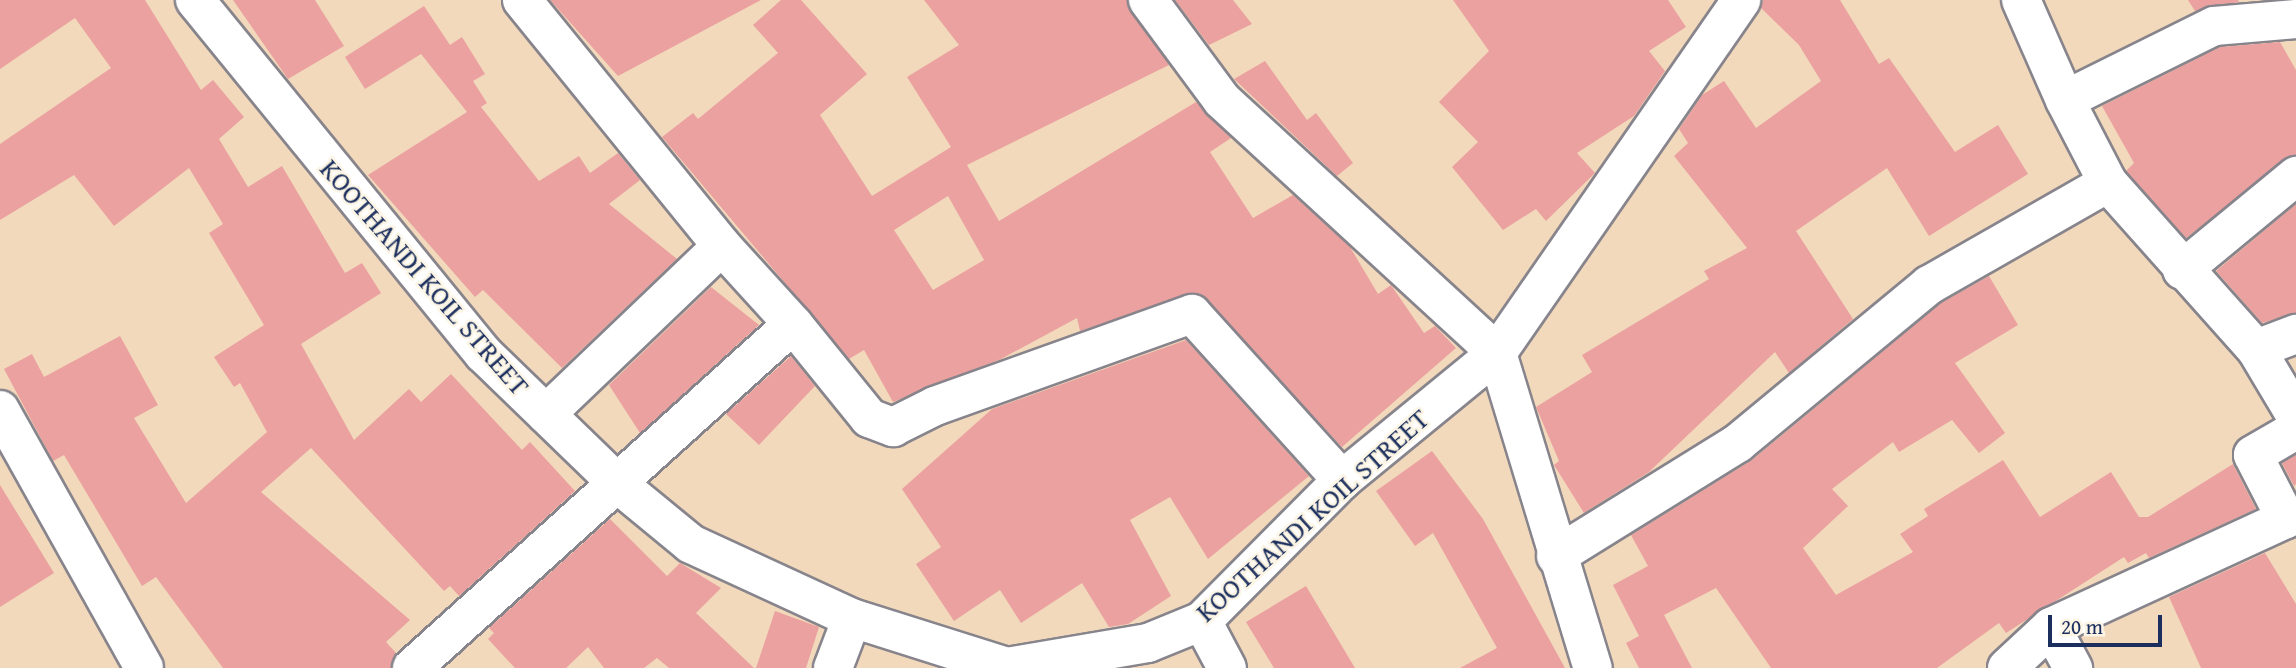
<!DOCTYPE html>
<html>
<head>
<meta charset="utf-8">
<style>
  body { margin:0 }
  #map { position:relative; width:2296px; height:668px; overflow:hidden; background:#f3d9bb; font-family:"Gentium Book Plus",serif }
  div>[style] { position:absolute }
  .building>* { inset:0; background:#eaa1a0 }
  .roads { filter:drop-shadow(2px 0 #87848c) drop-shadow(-2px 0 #87848c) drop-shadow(0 2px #87848c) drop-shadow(0 -2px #87848c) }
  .street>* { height:38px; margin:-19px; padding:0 19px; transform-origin:19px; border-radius:19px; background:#fff }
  span { translate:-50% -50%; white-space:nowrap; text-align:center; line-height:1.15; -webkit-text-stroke:5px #fcf5e5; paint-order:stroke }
  .street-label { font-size:28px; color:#1b2f5e }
  .scale { position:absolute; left:2048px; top:615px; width:114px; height:32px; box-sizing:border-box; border:4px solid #1b2f5e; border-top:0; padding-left:9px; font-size:21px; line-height:24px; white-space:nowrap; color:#1b2f5e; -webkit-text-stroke:5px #fcf5e5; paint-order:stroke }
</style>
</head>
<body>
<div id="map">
  <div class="building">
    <div style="clip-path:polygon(0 0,145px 0,201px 90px,213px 80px,244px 117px,219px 139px,248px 187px,282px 166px,345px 273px,362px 263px,381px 293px,301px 344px,354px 440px,409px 389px,421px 402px,451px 374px,522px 450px,530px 442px,575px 491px,459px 596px,450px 586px,444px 591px,311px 448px,261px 492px,410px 620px,386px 642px,396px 653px,391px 668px,223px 668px,156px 577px,142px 586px,64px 455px,53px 461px,4px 369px,32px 354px,44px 377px,120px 336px,158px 405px,134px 418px,186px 503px,267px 432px,240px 383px,234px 387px,214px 357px,264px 325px,209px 233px,223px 224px,189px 168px,114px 226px,74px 175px,0 220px,0 144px,111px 68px,75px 18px,0 69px)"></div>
    <div style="clip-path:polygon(233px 0,315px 0,344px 46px,288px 79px)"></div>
    <div style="clip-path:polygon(550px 0,761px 0,618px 76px)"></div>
    <div style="clip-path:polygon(evenodd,781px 0,801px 0,867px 74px,820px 115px,872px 196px,951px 147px,907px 77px,959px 45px,924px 0,1127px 0,1169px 65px,967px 165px,999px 221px,1196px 102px,1231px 138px,1210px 152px,1253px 218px,1293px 195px,1350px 247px,1378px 294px,1391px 285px,1424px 333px,1435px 326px,1456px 348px,1342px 447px,1197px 293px,1080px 331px,1077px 318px,1001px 359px,893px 402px,864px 350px,849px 359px,662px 137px,693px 113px,698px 119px,778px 53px,753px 25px,781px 0,948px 196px,984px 260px,933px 290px,894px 230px,948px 196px)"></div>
    <div style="clip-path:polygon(1175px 0,1233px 0,1252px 24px,1209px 45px)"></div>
    <div style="clip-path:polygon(1453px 0,1668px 0,1686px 27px,1649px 51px,1665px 71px,1634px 116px,1577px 153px,1595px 173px,1546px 221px,1536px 209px,1503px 230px,1452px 167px,1478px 142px,1439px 102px,1489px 51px)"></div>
    <div style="clip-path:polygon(1763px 0,1840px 0,1879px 64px,1889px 58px,1955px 152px,1998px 125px,2028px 174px,1929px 236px,1887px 168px,1796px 231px,1853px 319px,1789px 373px,1775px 352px,1649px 472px,1584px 513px,1554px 465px,1559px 461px,1536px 407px,1592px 372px,1582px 355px,1709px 279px,1704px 271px,1747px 248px,1674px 156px,1688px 143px,1679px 129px,1702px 95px,1724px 81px,1756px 128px,1821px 81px,1799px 45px,1761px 8px)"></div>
    <div style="clip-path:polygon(2188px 0,2238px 0,2239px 2px,2195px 11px)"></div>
    <div style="clip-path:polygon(424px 6px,450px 45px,462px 37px,485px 74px,473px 81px,487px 103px,481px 107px,539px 181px,579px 156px,590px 173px,618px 153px,640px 180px,609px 204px,677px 259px,562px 368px,483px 290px,475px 297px,368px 175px,467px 112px,421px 54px,365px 89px,345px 57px)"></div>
    <div style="clip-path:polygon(2280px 42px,2296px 70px,2296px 155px,2186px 238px,2126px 171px,2134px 163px,2102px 106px,2220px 47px)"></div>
    <div style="clip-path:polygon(1265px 61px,1307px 120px,1316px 113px,1353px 163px,1337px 176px,1234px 79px)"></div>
    <div style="clip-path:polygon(2296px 204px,2296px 313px,2262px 323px,2216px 271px)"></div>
    <div style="clip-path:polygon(1989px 276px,2018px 325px,1955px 363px,2005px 433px,1979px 453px,1952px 420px,1899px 452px,1893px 442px,1832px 489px,1848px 506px,1803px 548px,1836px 595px,1913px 552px,1900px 534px,1928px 516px,1924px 509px,2003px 460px,2040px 517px,2111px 472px,2139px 517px,2148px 517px,2233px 464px,2256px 509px,2149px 558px,2146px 553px,2128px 563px,2124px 557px,2006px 633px,1999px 623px,1937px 668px,1771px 668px,1716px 588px,1664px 615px,1692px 668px,1639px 668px,1626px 643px,1639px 636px,1613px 585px,1648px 566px,1631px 535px,1752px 460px,1941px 303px)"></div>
    <div style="clip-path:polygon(711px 287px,759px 325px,640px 433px,609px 385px)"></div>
    <div style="clip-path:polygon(1186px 340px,1309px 476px,1208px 559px,1170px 497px,1130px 520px,1171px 596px,1128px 624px,1109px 627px,1082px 583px,1021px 623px,1000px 590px,954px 621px,916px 564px,941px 547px,902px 489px,992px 409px)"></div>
    <div style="clip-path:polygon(791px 356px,815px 386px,759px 445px,726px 414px)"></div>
    <div style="clip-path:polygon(1432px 451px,1483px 519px,1565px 668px,1460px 668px,1497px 648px,1433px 533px,1415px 546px,1376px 491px)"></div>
    <div style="clip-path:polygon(2296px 455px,2296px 484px,2294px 486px,2282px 463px)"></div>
    <div style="clip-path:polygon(0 485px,54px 573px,0 607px)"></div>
    <div style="clip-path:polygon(610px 519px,667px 576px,680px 563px,721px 588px,696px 613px,754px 668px,669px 668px,657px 658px,644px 668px,604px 668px,588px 647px,566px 668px,515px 668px,488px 639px,494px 633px,489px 628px)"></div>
    <div style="clip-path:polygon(2265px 553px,2296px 604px,2296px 668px,2201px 668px,2169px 597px)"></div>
    <div style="clip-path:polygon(1306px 586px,1355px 668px,1274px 668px,1246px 622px)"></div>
    <div style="clip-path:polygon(775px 611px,819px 627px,806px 668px,756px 668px)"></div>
  </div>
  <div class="roads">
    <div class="street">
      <div style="left:195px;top:0;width:457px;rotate:50.8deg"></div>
      <div style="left:484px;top:354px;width:187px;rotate:44.1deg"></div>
      <div style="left:618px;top:484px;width:94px;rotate:39.4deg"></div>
      <div style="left:691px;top:544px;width:177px;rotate:24.7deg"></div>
      <div style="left:852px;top:618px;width:163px;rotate:17.5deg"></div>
      <div style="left:1007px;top:667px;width:143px;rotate:-9.7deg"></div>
      <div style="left:1148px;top:643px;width:58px;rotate:-22.2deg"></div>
      <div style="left:1202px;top:621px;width:199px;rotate:-45.2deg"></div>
      <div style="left:1342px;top:480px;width:200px;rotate:-39.3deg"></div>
      <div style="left:1497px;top:353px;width:429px;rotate:-55.3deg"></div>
      <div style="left:522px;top:0;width:317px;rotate:50.9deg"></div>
      <div style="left:1148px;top:0;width:124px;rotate:53.5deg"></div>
      <div style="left:1222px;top:100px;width:374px;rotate:42.6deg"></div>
      <div style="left:1497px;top:353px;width:329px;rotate:73.1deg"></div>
      <div style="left:2021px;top:0;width:109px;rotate:66.3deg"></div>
      <div style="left:2296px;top:19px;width:82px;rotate:175.1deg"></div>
      <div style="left:2214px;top:26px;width:166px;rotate:153.6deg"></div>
      <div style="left:2065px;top:100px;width:93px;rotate:62.6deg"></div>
      <div style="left:2108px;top:183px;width:222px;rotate:48.3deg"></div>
      <div style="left:2256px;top:349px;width:43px;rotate:-20.6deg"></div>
      <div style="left:2182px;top:270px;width:148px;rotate:-39.5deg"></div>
      <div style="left:2256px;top:349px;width:78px;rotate:59.2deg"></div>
      <div style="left:0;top:410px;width:295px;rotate:60.8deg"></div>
      <div style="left:546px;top:414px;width:243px;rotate:-43.7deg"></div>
      <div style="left:722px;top:246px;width:105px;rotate:47.7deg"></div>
      <div style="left:1556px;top:556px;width:214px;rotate:-31.8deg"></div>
      <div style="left:1738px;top:443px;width:248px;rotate:-39.6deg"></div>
      <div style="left:1929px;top:285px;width:206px;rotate:-29.7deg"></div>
      <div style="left:1202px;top:621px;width:53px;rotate:62deg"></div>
      <div style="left:2051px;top:627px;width:259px;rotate:-24.7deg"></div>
      <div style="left:2286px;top:519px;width:72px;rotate:-117.3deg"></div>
      <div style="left:2253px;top:455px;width:50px;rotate:-30.2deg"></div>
      <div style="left:412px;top:668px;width:513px;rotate:-42.08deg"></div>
      <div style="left:793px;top:324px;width:121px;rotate:51deg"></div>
      <div style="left:869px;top:418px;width:26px;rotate:21deg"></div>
      <div style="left:893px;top:427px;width:47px;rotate:-26.6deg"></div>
      <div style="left:935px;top:406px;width:273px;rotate:-19.7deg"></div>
      <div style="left:1192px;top:314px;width:224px;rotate:47.9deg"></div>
      <div style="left:833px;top:668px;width:53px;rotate:-69.2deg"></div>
      <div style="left:2007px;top:668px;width:60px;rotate:-43deg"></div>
      <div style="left:2051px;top:627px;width:47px;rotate:61.8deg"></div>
    </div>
  </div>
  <div class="street-label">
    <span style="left:425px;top:277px;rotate:49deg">KOOTHANDI KOIL STREET</span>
    <span style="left:1312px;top:515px;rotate:-42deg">KOOTHANDI KOIL STREET</span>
  </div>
  <div class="scale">20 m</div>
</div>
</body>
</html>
